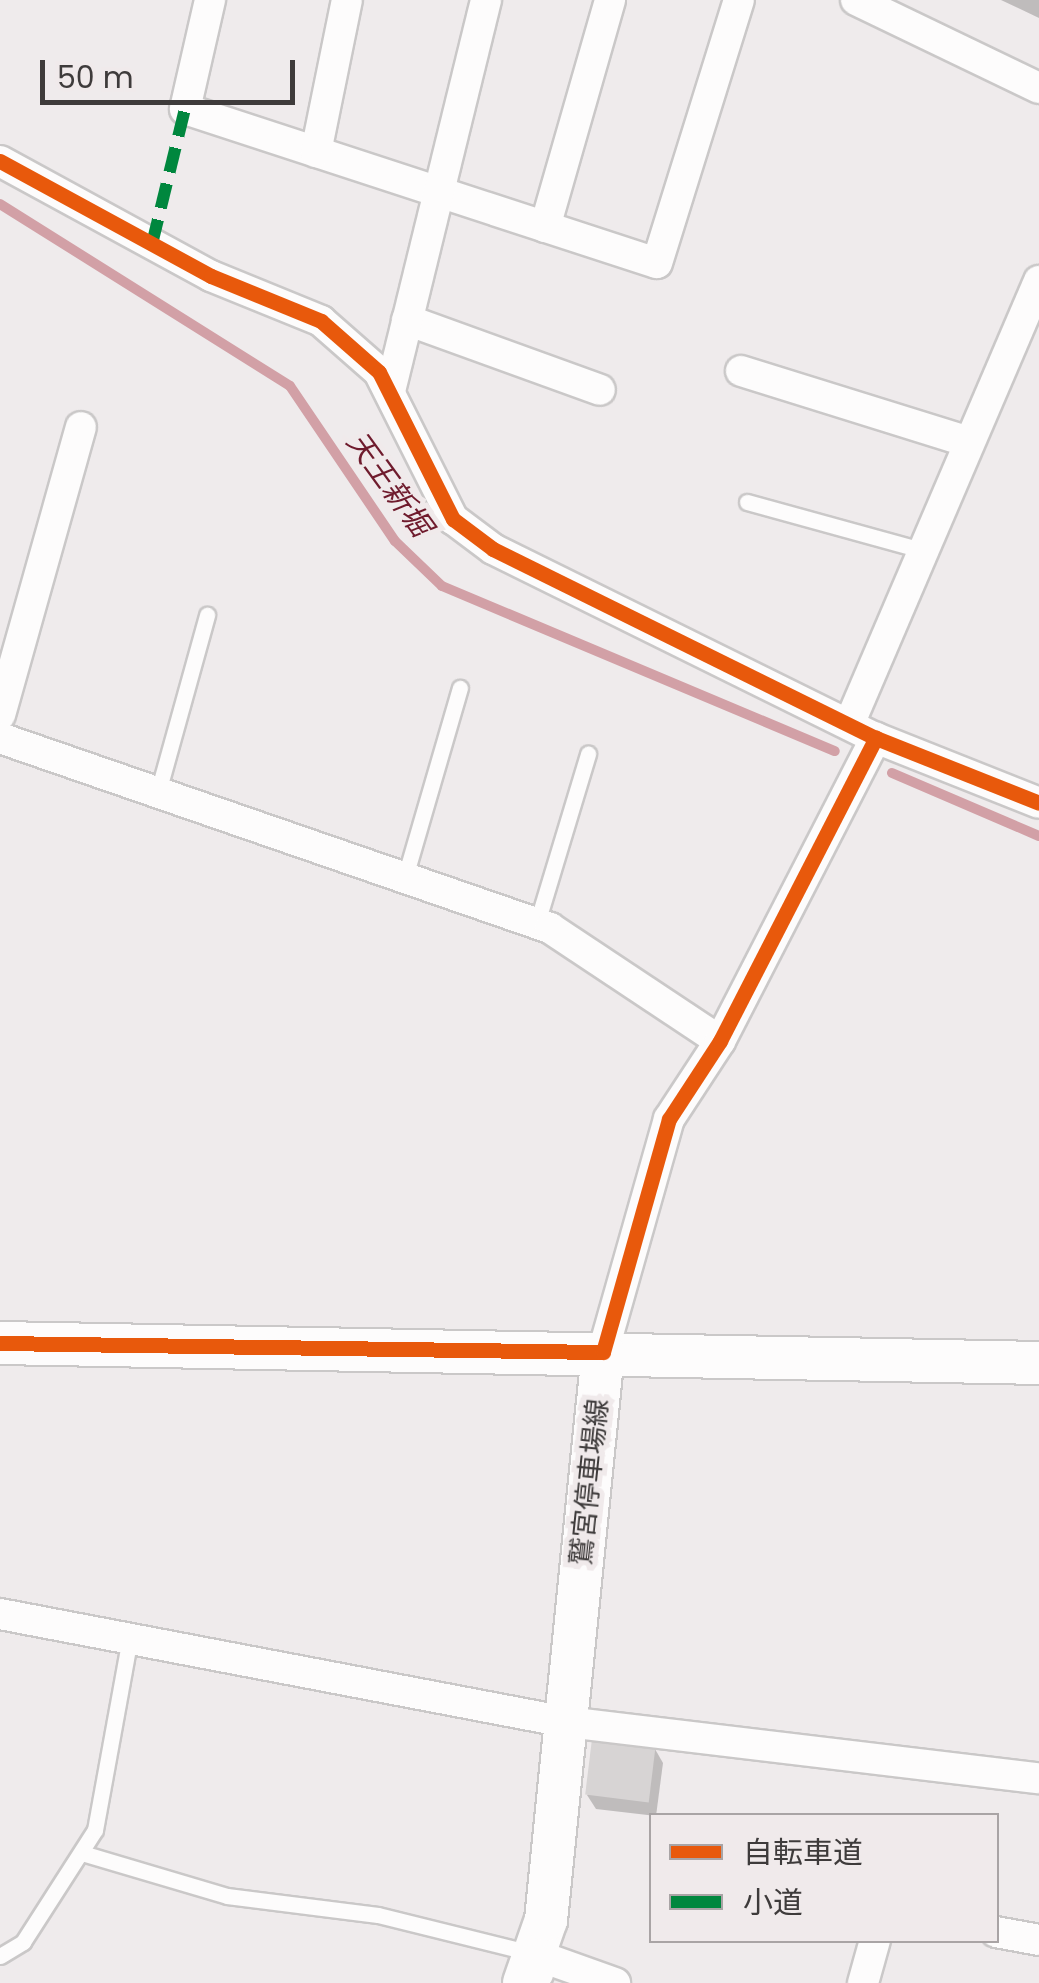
<!DOCTYPE html>
<html>
<head>
<meta charset="utf-8">
<style>
  body { margin:0 }
  #map { position:relative; width:1039px; height:1983px; overflow:hidden; background:#efebec; font-family:Poppins,"Noto Sans JP",sans-serif }
  div>[style] { position:absolute }
  .shadow>* { inset:0; background:#0003 }
  .stream>* { height:10px; margin:-5px; padding:0 5px; transform-origin:5px; border-radius:5px; background:#d2a0a6 }
  .building>* { inset:0; background:#d7d4d4; transform-origin:0 0 }
  .roads { filter:drop-shadow(2px 0 #cac8c8) drop-shadow(-2px 0 #cac8c8) drop-shadow(0 2px #cac8c8) drop-shadow(0 -2px #cac8c8) }
  .lane>* { height:15px; margin:-7.5px; padding:0 7.5px; transform-origin:7.5px; border-radius:7.5px; background:#fdfcfc }
  .street>* { height:30px; margin:-15px; padding:0 15px; transform-origin:15px; border-radius:15px; background:#fdfcfc }
  .secondary>* { height:42px; margin:-21px; padding:0 21px; transform-origin:21px; border-radius:21px; background:#fdfcfc }
  .quiet>* { height:12px; margin-top:-6px; transform-origin:0; background:repeating-linear-gradient(90deg,#00873e 0 25px,transparent 0 37px) }
  .cycleway>* { height:15px; margin:-7.5px; padding:0 7.5px; transform-origin:7.5px; border-radius:7.5px; background:#e8590c }
  span { translate:-50% -50%; white-space:nowrap; text-align:center; line-height:1.15; -webkit-text-stroke:10px #f0eaeb; paint-order:stroke }
  .street-label { font-size:28px; color:#3e3b3b }
  .water-label { font-size:30px; color:#6f1b2d; font-style:italic }
  .legend { position:absolute; left:649px; top:1813px; width:350px; height:130px; box-sizing:border-box; background:#f0eaeb; border:2px solid #a9a4a5; margin:0; padding:12px 18px; list-style:none; font-size:30px; color:#3e3b3b }
  .legend li { display:flex; align-items:center; gap:20px; height:50px }
  .legend b { width:50px; border:2px solid #a9a4a5 }
  .scale { position:absolute; left:40px; top:60px; width:255px; height:45px; box-sizing:border-box; border:5px solid #3e3b3b; border-top:0; padding-left:12px; font-size:30px; line-height:35px; white-space:nowrap; color:#3e3b3b; -webkit-text-stroke:8px #f0eaeb; paint-order:stroke }
</style>
</head>
<body>
<div id="map">
  <div class="shadow">
    <div style="clip-path:polygon(1001px 0,1039px 0,1039px 18px)"></div>
    <div style="clip-path:polygon(655px 1749px,663px 1763px,656px 1816px,596px 1809px,587px 1795px)"></div>
  </div>
  <div class="stream">
    <div style="left:0;top:204px;width:342px;rotate:32.1deg"></div>
    <div style="left:290px;top:386px;width:187px;rotate:55.9deg"></div>
    <div style="left:395px;top:541px;width:65px;rotate:43.8deg"></div>
    <div style="left:442px;top:586px;width:426px;rotate:22.8deg"></div>
    <div style="left:892px;top:773px;width:160px;rotate:23.2deg"></div>
  </div>
  <div class="building">
    <div style="left:592px;top:1739px;width:64px;height:56px;rotate:7deg"></div>
  </div>
  <div class="roads">
    <div class="lane">
      <div style="left:747px;top:502px;width:180px;rotate:15.4deg"></div>
      <div style="left:158px;top:792px;width:184px;rotate:-74.5deg"></div>
      <div style="left:405px;top:877px;width:197px;rotate:-73.8deg"></div>
      <div style="left:537px;top:923px;width:177px;rotate:-73.2deg"></div>
      <div style="left:82px;top:1853px;width:151px;rotate:16.5deg"></div>
      <div style="left:227px;top:1896px;width:152px;rotate:7.2deg"></div>
      <div style="left:378px;top:1915px;width:158px;rotate:13.9deg"></div>
      <div style="left:0;top:1956px;width:27px;rotate:-31deg"></div>
      <div style="left:23px;top:1942px;width:133px;rotate:-57.3deg"></div>
      <div style="left:95px;top:1830px;width:195px;rotate:-79.7deg"></div>
    </div>
    <div class="street">
      <div style="left:210px;top:0;width:112px;rotate:102.9deg"></div>
      <div style="left:185px;top:109px;width:496px;rotate:18.1deg"></div>
      <div style="left:657px;top:263px;width:275px;rotate:-72.7deg"></div>
      <div style="left:856px;top:0;width:203px;rotate:25.7deg"></div>
      <div style="left:316px;top:152px;width:155px;rotate:-78.5deg"></div>
      <div style="left:0;top:161px;width:240px;rotate:28.6deg"></div>
      <div style="left:211px;top:276px;width:119px;rotate:22.2deg"></div>
      <div style="left:321px;top:321px;width:77px;rotate:41.3deg"></div>
      <div style="left:379px;top:372px;width:165px;rotate:63.3deg"></div>
      <div style="left:453px;top:519px;width:50px;rotate:36.9deg"></div>
      <div style="left:493px;top:549px;width:427px;rotate:26.3deg"></div>
      <div style="left:876px;top:738px;width:175px;rotate:21.7deg"></div>
      <div style="left:545px;top:227px;width:236px;rotate:-74deg"></div>
      <div style="left:407px;top:320px;width:205px;rotate:19.9deg"></div>
      <div style="left:741px;top:371px;width:236px;rotate:17.3deg"></div>
      <div style="left:390px;top:391px;width:403px;rotate:-76.2deg"></div>
      <div style="left:0;top:715px;width:299px;rotate:-74.3deg"></div>
      <div style="left:850px;top:722px;width:480px;rotate:-66.8deg"></div>
      <div style="left:0;top:738px;width:582px;rotate:19.06deg"></div>
      <div style="left:550px;top:928px;width:204px;rotate:33.6deg"></div>
      <div style="left:603px;top:1352px;width:242px;rotate:-74.2deg"></div>
      <div style="left:669px;top:1119px;width:93px;rotate:-56.8deg"></div>
      <div style="left:720px;top:1041px;width:341px;rotate:-62.8deg"></div>
      <div style="left:0;top:1614px;width:576px;rotate:10.8deg"></div>
      <div style="left:566px;top:1722px;width:476px;rotate:6.8deg"></div>
      <div style="left:996px;top:1932px;width:44px;rotate:10.5deg"></div>
      <div style="left:538px;top:1974px;width:19px;rotate:-96deg"></div>
      <div style="left:536px;top:1955px;width:84px;rotate:19.5deg"></div>
      <div style="left:863px;top:1983px;width:45px;rotate:-74.4deg"></div>
    </div>
    <div class="secondary">
      <div style="left:0;top:1343px;width:1039px;rotate:1.1deg"></div>
      <div style="left:524px;top:1983px;width:67px;rotate:-70.8deg"></div>
      <div style="left:546px;top:1920px;width:571px;rotate:-84.27deg"></div>
    </div>
  </div>
  <div class="quiet">
    <div style="left:152px;top:244px;width:139px;rotate:-76.3deg"></div>
  </div>
  <div class="cycleway">
    <div style="left:0;top:161px;width:240px;rotate:28.6deg"></div>
    <div style="left:211px;top:276px;width:119px;rotate:22.2deg"></div>
    <div style="left:321px;top:321px;width:77px;rotate:41.3deg"></div>
    <div style="left:379px;top:372px;width:165px;rotate:63.3deg"></div>
    <div style="left:453px;top:519px;width:50px;rotate:36.9deg"></div>
    <div style="left:493px;top:549px;width:427px;rotate:26.3deg"></div>
    <div style="left:876px;top:738px;width:175px;rotate:21.7deg"></div>
    <div style="left:0;top:1343px;width:603px;rotate:0.86deg"></div>
    <div style="left:603px;top:1352px;width:242px;rotate:-74.2deg"></div>
    <div style="left:669px;top:1119px;width:93px;rotate:-56.8deg"></div>
    <div style="left:720px;top:1041px;width:341px;rotate:-62.8deg"></div>
  </div>
  <div class="street-label">
    <span style="left:590px;top:1482px;rotate:-84deg">鷲宮停車場線</span>
  </div>
  <div class="water-label">
    <span style="left:389px;top:484px;rotate:54deg">天王新堀</span>
  </div>
  <ul class="legend">
  <li><b style="height:12px;background:#e8590c"></b>自転車道</li>
  <li><b style="height:12px;background:#00873e"></b>小道</li>
  </ul>
  <div class="scale">50 m</div>
</div>
</body>
</html>
